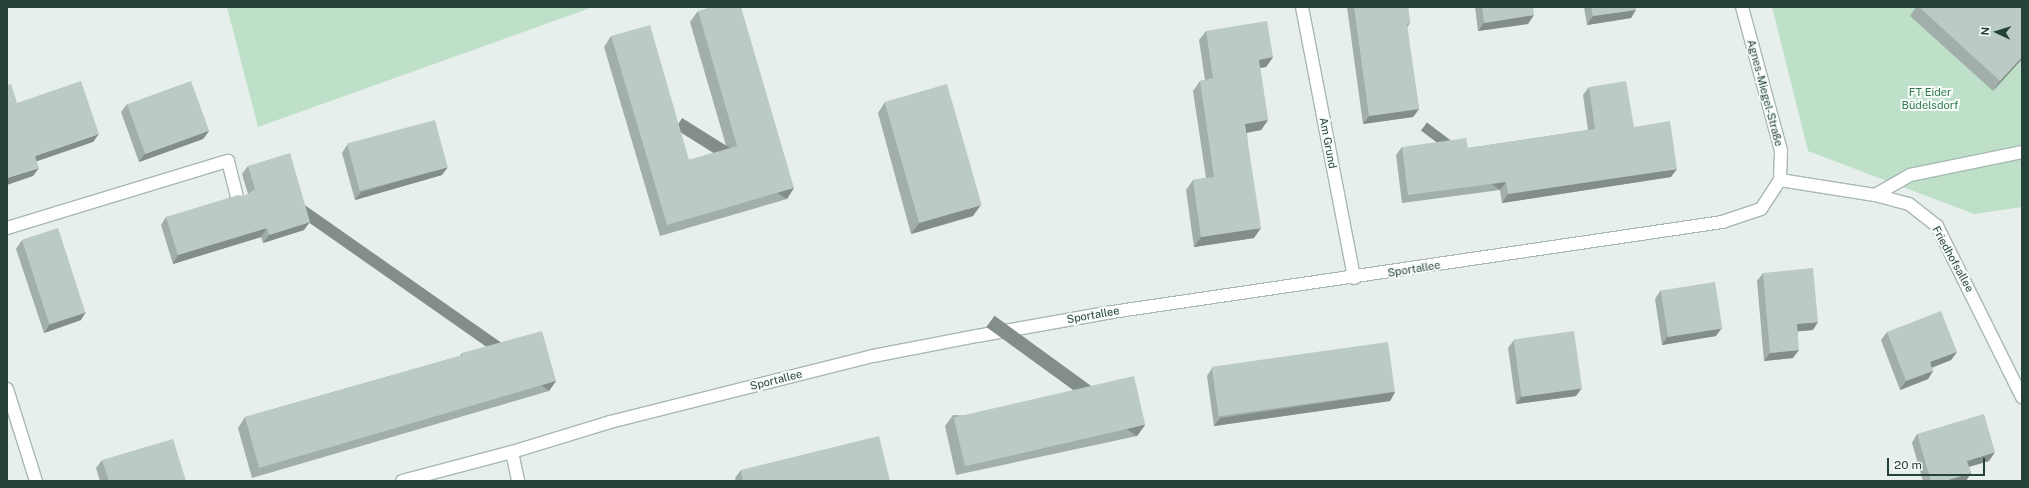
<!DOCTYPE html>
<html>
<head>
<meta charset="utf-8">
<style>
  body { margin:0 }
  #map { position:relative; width:2029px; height:488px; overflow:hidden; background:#e6efeb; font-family:"Public Sans",sans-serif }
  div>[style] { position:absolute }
  .green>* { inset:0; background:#bfe0c8 }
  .roads { filter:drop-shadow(1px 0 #a8b8b2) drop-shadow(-1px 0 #a8b8b2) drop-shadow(0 1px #a8b8b2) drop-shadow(0 -1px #a8b8b2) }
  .lane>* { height:12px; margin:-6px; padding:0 6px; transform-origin:6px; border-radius:6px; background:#fff }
  .street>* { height:12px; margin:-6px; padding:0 6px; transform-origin:6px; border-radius:6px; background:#fff }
  .wall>* { inset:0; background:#a1aea9 }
  .shaded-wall>* { inset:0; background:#838d89; transform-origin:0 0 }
  .building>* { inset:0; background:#bbcac4; transform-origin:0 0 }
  span { translate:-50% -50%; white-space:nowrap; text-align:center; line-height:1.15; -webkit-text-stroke:4px #f7fbf9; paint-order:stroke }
  .street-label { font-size:11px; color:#24423a }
  .park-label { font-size:11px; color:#2d7a4b }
  .frame { position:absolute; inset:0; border:8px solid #24423a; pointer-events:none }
  .north { position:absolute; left:1977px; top:12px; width:40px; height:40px; -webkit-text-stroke:3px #f7fbf9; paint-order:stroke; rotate:274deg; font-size:11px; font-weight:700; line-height:16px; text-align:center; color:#24423a }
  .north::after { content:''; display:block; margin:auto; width:14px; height:18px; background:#24423a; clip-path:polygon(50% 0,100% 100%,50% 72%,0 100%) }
  .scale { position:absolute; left:1887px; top:458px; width:98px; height:18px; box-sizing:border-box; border:2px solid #24423a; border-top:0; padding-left:5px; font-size:12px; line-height:14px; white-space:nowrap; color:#24423a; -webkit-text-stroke:3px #f7fbf9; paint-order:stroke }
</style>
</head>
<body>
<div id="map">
  <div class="green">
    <div style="clip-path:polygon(227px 7px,593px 7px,258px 127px)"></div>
    <div style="clip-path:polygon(1772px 7px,2022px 7px,2022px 207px,1974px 214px,1808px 151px)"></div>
  </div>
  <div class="roads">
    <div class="lane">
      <div style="left:1875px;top:195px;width:40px;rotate:-29.7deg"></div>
      <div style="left:1910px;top:175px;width:114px;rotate:-11.6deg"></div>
      <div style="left:7px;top:228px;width:231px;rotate:-16.9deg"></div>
      <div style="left:228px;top:161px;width:37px;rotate:76deg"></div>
    </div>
    <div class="street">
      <div style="left:1302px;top:7px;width:276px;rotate:79.1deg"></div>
      <div style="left:1742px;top:7px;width:149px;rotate:74.8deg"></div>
      <div style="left:1781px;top:151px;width:29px;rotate:92deg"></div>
      <div style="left:1780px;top:180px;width:96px;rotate:9deg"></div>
      <div style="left:1875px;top:195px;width:35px;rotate:15deg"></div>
      <div style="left:1909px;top:204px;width:36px;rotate:38deg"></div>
      <div style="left:1937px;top:226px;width:191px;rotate:63.6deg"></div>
      <div style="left:7px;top:389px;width:96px;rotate:72.5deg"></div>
      <div style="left:512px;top:452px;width:30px;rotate:78deg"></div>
      <div style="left:402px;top:481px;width:114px;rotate:-14.8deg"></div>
      <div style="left:512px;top:452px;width:102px;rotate:-17deg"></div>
      <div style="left:610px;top:422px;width:271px;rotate:-14.1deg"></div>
      <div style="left:873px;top:356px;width:106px;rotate:-10.9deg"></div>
      <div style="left:977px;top:336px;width:137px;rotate:-10.1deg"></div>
      <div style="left:1112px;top:312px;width:617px;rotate:-8.39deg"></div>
      <div style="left:1722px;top:222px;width:41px;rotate:-18.4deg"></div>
      <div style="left:1761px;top:209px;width:35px;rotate:-57deg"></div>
    </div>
  </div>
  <div class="wall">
    <div style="clip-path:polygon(1347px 7px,1408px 7px,1410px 23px,1407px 28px,1419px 109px,1413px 117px,1363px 124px)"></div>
    <div style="clip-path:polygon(1475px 7px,1533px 7px,1528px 24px,1478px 31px)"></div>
    <div style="clip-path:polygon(1584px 7px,1636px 7px,1631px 18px,1587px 25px)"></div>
    <div style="clip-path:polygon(1916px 7px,2022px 7px,2022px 59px,1993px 91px,1910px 16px)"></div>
    <div style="clip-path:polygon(698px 11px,787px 199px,660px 236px,604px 47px,611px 36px,689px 160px,727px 149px,690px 22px)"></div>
    <div style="clip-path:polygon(1206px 31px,1273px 57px,1266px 67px,1260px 68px,1268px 120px,1261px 130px,1247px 133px,1254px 238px,1194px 247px,1186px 190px,1193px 180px,1206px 178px,1193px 91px,1200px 81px,1205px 80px,1199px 40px)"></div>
    <div style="clip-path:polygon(1589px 87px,1634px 127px,1671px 177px,1502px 203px,1500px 190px,1402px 203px,1396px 155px,1402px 147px,1468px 148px,1588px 130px,1583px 95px)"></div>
    <div style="clip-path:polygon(885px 102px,973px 216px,911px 234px,878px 113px)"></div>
    <div style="clip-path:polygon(127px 104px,209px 131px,203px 139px,139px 162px,121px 112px)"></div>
    <div style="clip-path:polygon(347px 145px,442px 175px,355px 200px,342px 153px)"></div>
    <div style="clip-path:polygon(248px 166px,304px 230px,263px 243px,261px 237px,173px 264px,161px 225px,166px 217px,245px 196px,248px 194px,242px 174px)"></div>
    <div style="clip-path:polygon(22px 240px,81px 320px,44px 333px,16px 249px)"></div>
    <div style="clip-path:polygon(1763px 273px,1813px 330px,1798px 331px,1793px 358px,1764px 361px,1757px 281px)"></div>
    <div style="clip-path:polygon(1661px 290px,1716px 336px,1662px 345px,1655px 299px)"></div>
    <div style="clip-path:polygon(1887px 332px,1957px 352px,1951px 360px,1932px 367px,1933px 371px,1928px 379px,1900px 390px,1881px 340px)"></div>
    <div style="clip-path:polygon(1514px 340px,1576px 396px,1516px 404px,1508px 348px)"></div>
    <div style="clip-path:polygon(462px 353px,556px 381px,549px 391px,252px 478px,238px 428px,245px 417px,460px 356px)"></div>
    <div style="clip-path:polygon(1212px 368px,1395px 392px,1390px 401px,1214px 426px,1207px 376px)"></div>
    <div style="clip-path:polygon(953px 415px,1145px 425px,1137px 436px,956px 475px,945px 426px)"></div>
    <div style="clip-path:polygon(1917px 434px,1989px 461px,1969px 467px,1971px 473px,1966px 481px,1923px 481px,1912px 443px)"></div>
    <div style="clip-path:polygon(102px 460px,186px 481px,100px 481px,96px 468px)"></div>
    <div style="clip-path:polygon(741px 470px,890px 481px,736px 481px,735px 478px)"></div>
  </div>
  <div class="shaded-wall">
    <div style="clip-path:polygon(1636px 10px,1631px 18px,1587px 25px,1593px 16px)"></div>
    <div style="clip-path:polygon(1534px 15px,1528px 24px,1478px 31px,1484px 23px)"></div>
    <div style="clip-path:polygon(1273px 57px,1266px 67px,1252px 69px,1259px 60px)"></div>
    <div style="clip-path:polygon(2022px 57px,2022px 59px,1993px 91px,2000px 81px)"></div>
    <div style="clip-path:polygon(1419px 109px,1413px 117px,1363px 124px,1369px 116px)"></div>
    <div style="clip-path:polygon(1268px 120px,1261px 130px,1238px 134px,1245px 124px)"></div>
    <div style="clip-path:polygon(209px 131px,203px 139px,139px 162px,145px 154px)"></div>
    <div style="clip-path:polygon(99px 134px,93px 142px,29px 164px,35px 156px)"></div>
    <div style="clip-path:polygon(448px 167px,442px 175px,355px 200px,361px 192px)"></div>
    <div style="clip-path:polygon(39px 168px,33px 176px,7px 185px,7px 178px)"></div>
    <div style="clip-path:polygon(1677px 169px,1671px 177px,1502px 203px,1508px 194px)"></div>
    <div style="left:1506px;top:182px;width:10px;height:99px;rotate:127deg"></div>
    <div style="left:794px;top:188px;width:13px;height:132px;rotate:122deg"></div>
    <div style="clip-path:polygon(981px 205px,973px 216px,911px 234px,919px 223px)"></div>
    <div style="clip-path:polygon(310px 222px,304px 230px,263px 243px,269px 235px)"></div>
    <div style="clip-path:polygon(267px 228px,261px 237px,173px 264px,178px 255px)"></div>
    <div style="clip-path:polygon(1261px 228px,1254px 238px,1194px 247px,1201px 237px)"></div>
    <div style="clip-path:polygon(86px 312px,81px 320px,44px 333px,50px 324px)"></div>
    <div style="clip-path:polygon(1818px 322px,1813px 330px,1791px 332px,1797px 324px)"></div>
    <div style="clip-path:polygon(1722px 328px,1716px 336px,1662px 345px,1668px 336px)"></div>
    <div style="clip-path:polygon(1799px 350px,1793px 358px,1764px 361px,1770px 353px)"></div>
    <div style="clip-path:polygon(1957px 352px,1951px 360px,1924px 371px,1930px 362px)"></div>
    <div style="clip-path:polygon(1933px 371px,1928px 379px,1900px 390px,1906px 381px)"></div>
    <div style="left:556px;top:381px;width:12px;height:309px;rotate:125deg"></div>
    <div style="clip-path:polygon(1582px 388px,1576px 396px,1516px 404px,1522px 396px)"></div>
    <div style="clip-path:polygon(1395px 392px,1390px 401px,1214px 426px,1220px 418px)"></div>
    <div style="left:1145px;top:425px;width:14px;height:186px;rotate:126deg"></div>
    <div style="clip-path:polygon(1995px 452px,1989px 461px,1961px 469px,1967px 461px)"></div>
    <div style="clip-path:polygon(1971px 473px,1966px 481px,1945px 481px)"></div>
  </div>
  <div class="building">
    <div style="clip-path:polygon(711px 7px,741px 7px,794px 188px,667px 225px,611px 36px,650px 25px,689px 160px,737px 146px,698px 11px)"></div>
    <div style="clip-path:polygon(1354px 7px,1408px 7px,1410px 23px,1407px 24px,1419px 109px,1369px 116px)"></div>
    <div style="clip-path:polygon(1482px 7px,1533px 7px,1534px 15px,1484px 23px)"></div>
    <div style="clip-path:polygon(1591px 7px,1636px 7px,1636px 10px,1593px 16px)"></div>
    <div style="clip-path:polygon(1919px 7px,2022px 7px,2022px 57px,2000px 81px)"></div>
    <div style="clip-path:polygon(1267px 21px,1273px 57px,1259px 60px,1268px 120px,1245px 124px,1261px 228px,1201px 237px,1193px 180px,1214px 177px,1200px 81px,1213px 78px,1206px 31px)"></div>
    <div style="clip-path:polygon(81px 81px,99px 134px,35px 156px,39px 168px,7px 178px,7px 85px,11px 84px,17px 103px)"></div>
    <div style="left:191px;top:81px;width:53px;height:68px;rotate:70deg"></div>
    <div style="clip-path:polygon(1626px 81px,1634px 127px,1670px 121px,1677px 169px,1508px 194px,1506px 182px,1408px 195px,1402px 147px,1466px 138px,1468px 148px,1595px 129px,1589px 87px)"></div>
    <div style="left:947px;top:84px;width:126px;height:65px;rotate:74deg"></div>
    <div style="left:435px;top:120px;width:49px;height:91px;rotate:75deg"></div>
    <div style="clip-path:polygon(290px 153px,310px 222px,269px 235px,267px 228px,178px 255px,166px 217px,238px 195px,245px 196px,255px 189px,248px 166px)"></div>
    <div style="left:58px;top:228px;width:89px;height:38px;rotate:72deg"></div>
    <div style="clip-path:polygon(1813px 268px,1818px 322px,1797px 324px,1799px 350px,1770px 353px,1763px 273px)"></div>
    <div style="left:1715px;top:282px;width:47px;height:55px;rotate:81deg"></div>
    <div style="clip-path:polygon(1941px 311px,1957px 352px,1930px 362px,1933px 371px,1906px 381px,1887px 332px)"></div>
    <div style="clip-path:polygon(542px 331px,556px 381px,259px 468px,245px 417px,463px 355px,462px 353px)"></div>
    <div style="left:1574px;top:331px;width:58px;height:61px;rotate:82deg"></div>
    <div style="left:1388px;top:342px;width:50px;height:178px;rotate:82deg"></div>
    <div style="left:1134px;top:376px;width:50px;height:185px;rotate:77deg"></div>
    <div style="clip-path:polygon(1984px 414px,1995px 452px,1967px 461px,1971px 473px,1945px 481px,1931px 481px,1917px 434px)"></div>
    <div style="clip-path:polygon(879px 436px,890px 481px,743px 481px,741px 470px)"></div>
    <div style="clip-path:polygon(173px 439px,186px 481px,109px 481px,102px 460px)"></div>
  </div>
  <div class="street-label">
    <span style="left:1765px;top:93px;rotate:75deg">Agnes-Miegel-Straße</span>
    <span style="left:1328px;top:143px;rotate:79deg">Am Grund</span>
    <span style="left:1953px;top:259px;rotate:61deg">Friedhofsallee</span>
    <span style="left:1414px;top:269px;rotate:-9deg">Sportallee</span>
    <span style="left:1093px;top:315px;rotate:-10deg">Sportallee</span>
    <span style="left:776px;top:380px;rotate:-14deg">Sportallee</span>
  </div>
  <div class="park-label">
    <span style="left:1930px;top:99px">FT Eider<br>Büdelsdorf</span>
  </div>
  <div class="frame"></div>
  <div class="north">N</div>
  <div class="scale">20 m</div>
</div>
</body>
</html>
